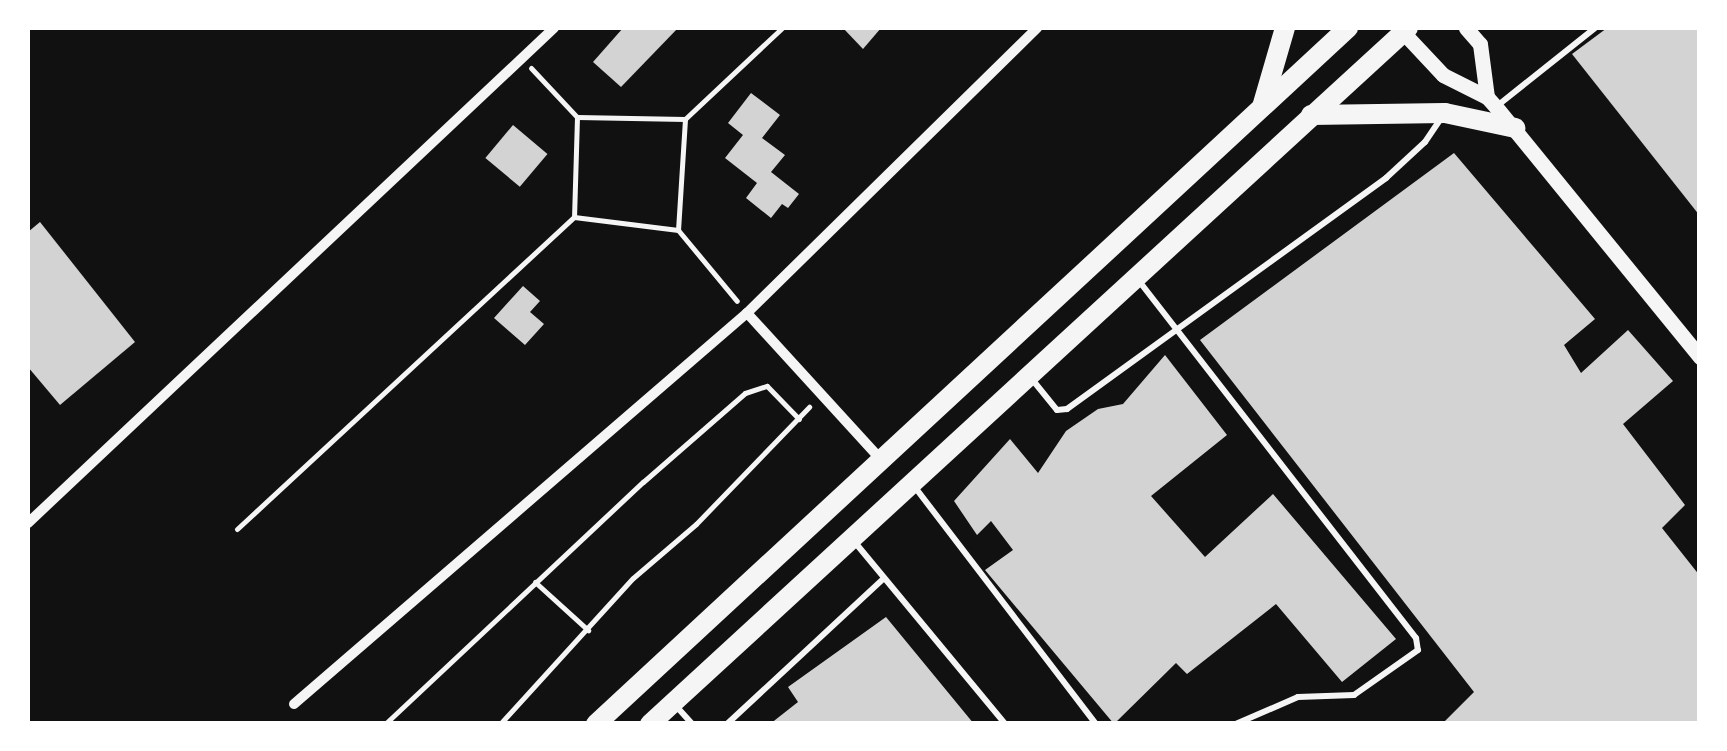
<!DOCTYPE html>
<html>
<head>
<meta charset="utf-8">
<style>
  body { margin:0 }
  #map { position:relative; width:1727px; height:751px; overflow:hidden; background:#111; font-family:"Work Sans",sans-serif }
  div>[style] { position:absolute }
  .building>* { inset:0; background:#d3d3d3; transform-origin:0 0 }
  .path>* { height:5px; margin:-2.5px; padding:0 2.5px; transform-origin:2.5px; border-radius:2.5px; background:#f5f5f5 }
  .service>* { height:6px; margin:-3px; padding:0 3px; transform-origin:3px; border-radius:3px; background:#f5f5f5 }
  .minor>* { height:10px; margin:-5px; padding:0 5px; transform-origin:5px; border-radius:5px; background:#f5f5f5 }
  .tertiary>* { height:15px; margin:-7.5px; padding:0 7.5px; transform-origin:7.5px; border-radius:7.5px; background:#f5f5f5 }
  .primary>* { height:20px; margin:-10px; padding:0 10px; transform-origin:10px; border-radius:10px; background:#f5f5f5 }
  span { translate:-50% -50%; white-space:nowrap; text-align:center; line-height:1.15; -webkit-text-stroke:9px #fff; paint-order:stroke }
  .frame { position:absolute; inset:0; border:30px solid #fff; pointer-events:none }
</style>
</head>
<body>
<div id="map">
  <div class="building">
    <div style="clip-path:polygon(623px 28px,678px 28px,621px 87px,593px 62px)"></div>
    <div style="clip-path:polygon(843px 28px,881px 28px,863px 49px)"></div>
    <div style="clip-path:polygon(1607px 28px,1700px 28px,1700px 216px,1572px 54px)"></div>
    <div style="clip-path:polygon(751px 93px,780px 115px,762px 138px,785px 155px,771px 172px,799px 194px,788px 208px,782px 204px,771px 218px,746px 198px,757px 183px,725px 158px,743px 135px,728px 123px)"></div>
    <div style="left:513px;top:125px;width:45px;height:43px;rotate:40deg"></div>
    <div style="clip-path:polygon(1454px 153px,1595px 319px,1564px 345px,1581px 373px,1628px 330px,1673px 381px,1623px 424px,1685px 505px,1662px 528px,1700px 576px,1700px 724px,1442px 724px,1474px 692px,1200px 340px)"></div>
    <div style="clip-path:polygon(40px 222px,135px 342px,60px 405px,28px 367px,28px 232px)"></div>
    <div style="clip-path:polygon(523px 286px,540px 301px,530px 312px,544px 324px,525px 345px,494px 318px)"></div>
    <div style="clip-path:polygon(1165px 355px,1227px 435px,1151px 496px,1205px 557px,1273px 494px,1396px 639px,1342px 682px,1276px 604px,1187px 674px,1176px 663px,1114px 724px,985px 570px,1013px 550px,991px 521px,977px 535px,954px 501px,1010px 439px,1038px 473px,1066px 431px,1098px 409px,1123px 404px)"></div>
    <div style="clip-path:polygon(886px 617px,974px 724px,770px 724px,798px 702px,788px 687px)"></div>
  </div>
  <div class="path">
    <div style="left:531px;top:68px;width:67px;rotate:46.8deg"></div>
    <div style="left:577px;top:117px;width:108px;rotate:1.1deg"></div>
    <div style="left:685px;top:119px;width:111px;rotate:93.6deg"></div>
    <div style="left:577px;top:117px;width:100px;rotate:91.7deg"></div>
    <div style="left:574px;top:217px;width:105px;rotate:7.1deg"></div>
    <div style="left:678px;top:230px;width:92px;rotate:50.3deg"></div>
    <div style="left:685px;top:119px;width:133px;rotate:-43.2deg"></div>
    <div style="left:237px;top:529px;width:459px;rotate:-42.8deg"></div>
    <div style="left:535px;top:582px;width:72px;rotate:42.2deg"></div>
    <div style="left:385px;top:724px;width:354px;rotate:-43.2deg"></div>
    <div style="left:643px;top:482px;width:135px;rotate:-41.1deg"></div>
    <div style="left:745px;top:393px;width:23px;rotate:-18deg"></div>
    <div style="left:767px;top:386px;width:46px;rotate:45.9deg"></div>
    <div style="left:500px;top:724px;width:197px;rotate:-47.7deg"></div>
    <div style="left:633px;top:578px;width:83px;rotate:-40.6deg"></div>
    <div style="left:696px;top:524px;width:163px;rotate:-46deg"></div>
  </div>
  <div class="service">
    <div style="left:1497px;top:106px;width:125px;rotate:-38.5deg"></div>
    <div style="left:1139px;top:281px;width:452px;rotate:52.2deg"></div>
    <div style="left:1416px;top:638px;width:12px;rotate:81deg"></div>
    <div style="left:1418px;top:650px;width:78px;rotate:144.9deg"></div>
    <div style="left:1354px;top:695px;width:56px;rotate:178deg"></div>
    <div style="left:1298px;top:697px;width:68px;rotate:156.5deg"></div>
    <div style="left:1031px;top:378px;width:41px;rotate:50.9deg"></div>
    <div style="left:1057px;top:410px;width:10px;rotate:-6deg"></div>
    <div style="left:1067px;top:409px;width:394px;rotate:-35.9deg"></div>
    <div style="left:1386px;top:178px;width:53px;rotate:-42.7deg"></div>
    <div style="left:1425px;top:142px;width:29px;rotate:-56deg"></div>
    <div style="left:914px;top:486px;width:300px;rotate:52.6deg"></div>
    <div style="left:853px;top:540px;width:239px;rotate:50.4deg"></div>
    <div style="left:676px;top:706px;width:24px;rotate:48deg"></div>
    <div style="left:727px;top:724px;width:214px;rotate:-42.9deg"></div>
  </div>
  <div class="minor">
    <div style="left:747px;top:313px;width:199px;rotate:47.6deg"></div>
    <div style="left:28px;top:523px;width:722px;rotate:-43.26deg"></div>
    <div style="left:294px;top:704px;width:598px;rotate:-40.8deg"></div>
    <div style="left:747px;top:313px;width:407px;rotate:-44.5deg"></div>
  </div>
  <div class="tertiary">
    <div style="left:1399px;top:28px;width:64px;rotate:46.9deg"></div>
    <div style="left:1443px;top:75px;width:49px;rotate:26.6deg"></div>
    <div style="left:1487px;top:97px;width:13px;rotate:48deg"></div>
    <div style="left:1496px;top:107px;width:323px;rotate:50.8deg"></div>
    <div style="left:1466px;top:28px;width:21px;rotate:49deg"></div>
    <div style="left:1480px;top:44px;width:53px;rotate:82.5deg"></div>
  </div>
  <div class="primary">
    <div style="left:1262px;top:107px;width:82px;rotate:-73.8deg"></div>
    <div style="left:1311px;top:115px;width:134px;rotate:-0.9deg"></div>
    <div style="left:1445px;top:113px;width:72px;rotate:12.1deg"></div>
    <div style="left:596px;top:724px;width:1025px;rotate:-42.79deg"></div>
    <div style="left:650px;top:724px;width:1029px;rotate:-42.56deg"></div>
  </div>
  <div class="frame"></div>
</div>
</body>
</html>
